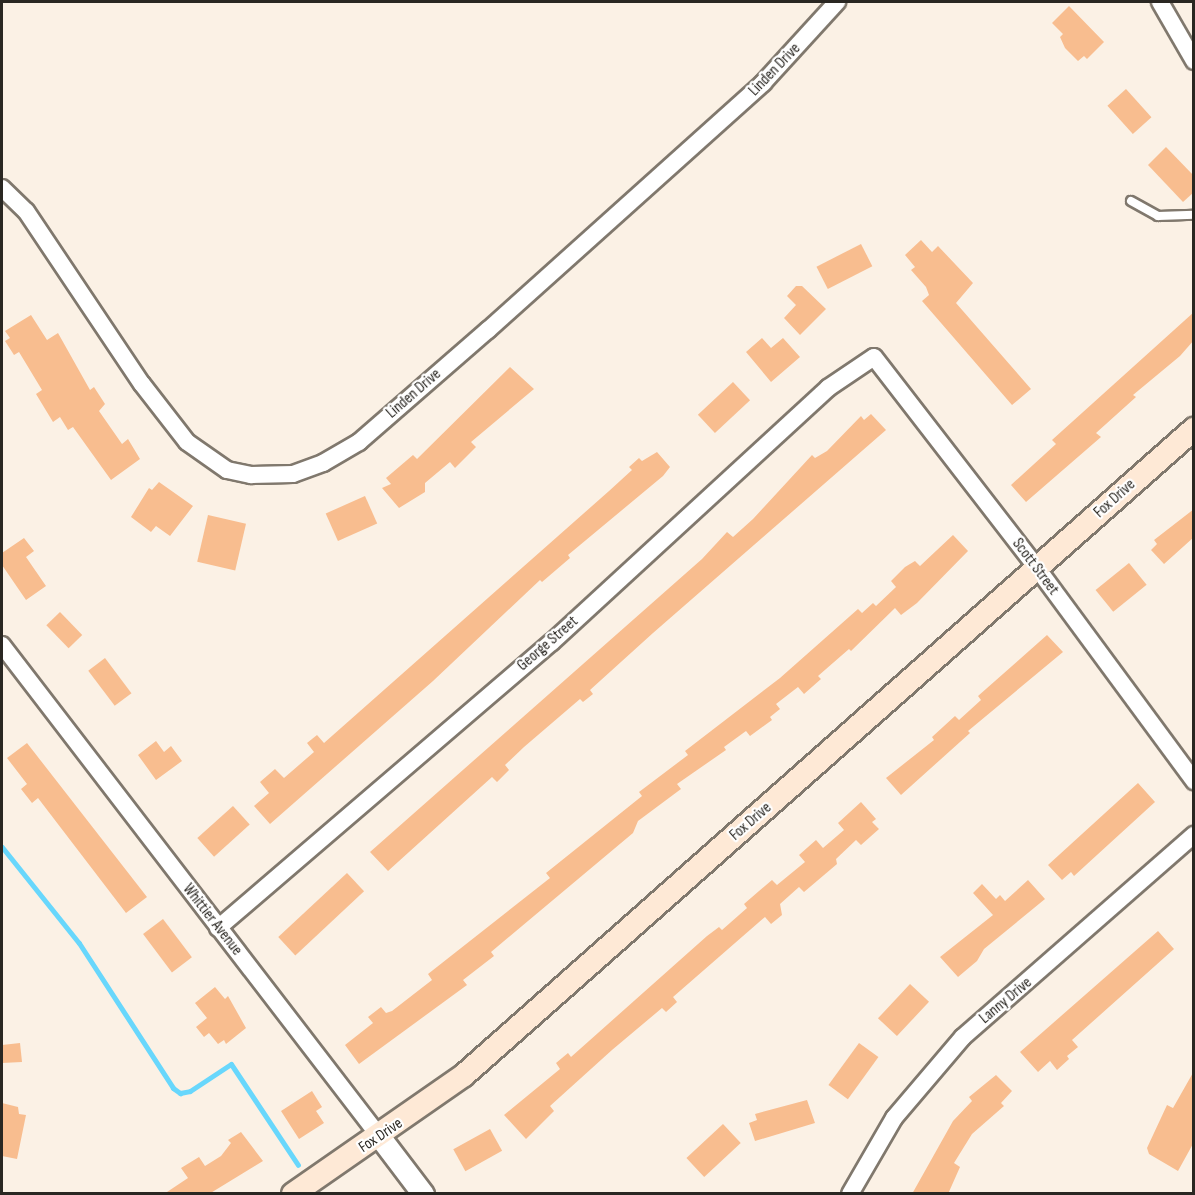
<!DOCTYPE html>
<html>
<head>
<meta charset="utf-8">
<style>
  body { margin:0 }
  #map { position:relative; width:1195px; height:1195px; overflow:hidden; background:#fbf1e5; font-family:"Sofia Sans Condensed",sans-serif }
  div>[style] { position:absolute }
  .stream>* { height:5px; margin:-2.5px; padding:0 2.5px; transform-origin:2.5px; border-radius:2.5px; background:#68d7fc }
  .building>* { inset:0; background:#f8bd8f; transform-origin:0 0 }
  .roads { filter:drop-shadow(2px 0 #80786d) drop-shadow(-2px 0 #80786d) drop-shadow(0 2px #80786d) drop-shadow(0 -2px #80786d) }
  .service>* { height:8px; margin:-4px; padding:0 4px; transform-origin:4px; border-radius:4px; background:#fff }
  .minor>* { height:16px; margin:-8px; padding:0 8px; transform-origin:8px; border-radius:8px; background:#fff }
  .tertiary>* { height:21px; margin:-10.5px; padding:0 10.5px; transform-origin:10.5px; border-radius:10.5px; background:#fff }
  .secondary>* { height:22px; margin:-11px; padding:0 11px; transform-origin:11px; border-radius:11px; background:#fee9d6 }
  span { translate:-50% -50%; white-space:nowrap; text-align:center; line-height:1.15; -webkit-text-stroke:4.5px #fff; paint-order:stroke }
  .street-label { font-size:16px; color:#2a2722 }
  .frame { position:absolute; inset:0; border:3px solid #2a2722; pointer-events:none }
</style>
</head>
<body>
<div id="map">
  <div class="stream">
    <div style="left:2px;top:847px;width:123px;rotate:51.3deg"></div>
    <div style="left:79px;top:943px;width:173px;rotate:57deg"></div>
    <div style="left:173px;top:1088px;width:9px;rotate:36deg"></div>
    <div style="left:180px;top:1093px;width:10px;rotate:-11deg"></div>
    <div style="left:190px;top:1091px;width:49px;rotate:-33.4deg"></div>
    <div style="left:231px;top:1064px;width:121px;rotate:56.4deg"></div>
  </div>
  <div class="building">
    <div style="clip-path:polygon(1069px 6px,1104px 42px,1087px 59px,1084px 56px,1078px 61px,1065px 48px,1060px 37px,1063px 34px,1052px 23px)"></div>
    <div style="left:1126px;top:89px;width:38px;height:25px;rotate:48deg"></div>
    <div style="clip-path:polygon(1166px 147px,1194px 176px,1194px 192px,1183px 202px,1148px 165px)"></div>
    <div style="clip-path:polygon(921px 240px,932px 252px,938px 246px,973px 283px,956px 303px,1031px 389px,1012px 405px,922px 301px,929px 295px,926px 287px,911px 270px,915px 267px,905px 255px)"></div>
    <div style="left:861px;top:244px;width:25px;height:50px;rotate:63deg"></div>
    <div style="clip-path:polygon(796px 286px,802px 286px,826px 309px,800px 335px,784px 318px,796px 305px,787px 296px)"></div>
    <div style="clip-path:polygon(1194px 312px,1194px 340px,1180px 356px,1133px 395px,1136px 397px,1096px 433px,1101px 437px,1026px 502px,1011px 485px,1056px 444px,1052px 440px)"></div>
    <div style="clip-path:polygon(31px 315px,47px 340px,58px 333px,90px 390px,94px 387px,105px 404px,99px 411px,122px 444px,128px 439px,140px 459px,111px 480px,73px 427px,68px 430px,60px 417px,53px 422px,36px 394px,42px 390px,19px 352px,14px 355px,5px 341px,10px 338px,5px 331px)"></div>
    <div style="clip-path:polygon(762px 338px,771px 348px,783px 338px,800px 357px,771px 382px,746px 352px)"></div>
    <div style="clip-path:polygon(510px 367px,534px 389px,471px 442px,476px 447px,455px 468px,450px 462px,425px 483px,425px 492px,399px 508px,382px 488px,391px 484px,386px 478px,413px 455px,417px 459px)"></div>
    <div style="left:733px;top:382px;width:25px;height:48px;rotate:47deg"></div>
    <div style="clip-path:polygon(871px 414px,886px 430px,653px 633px,590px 690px,593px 694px,583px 702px,580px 699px,524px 747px,505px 765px,509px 770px,497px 782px,492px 777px,388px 871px,370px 852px,702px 559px,727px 532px,733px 537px,753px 519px,812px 455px,815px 458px,827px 451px,861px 416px,864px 420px)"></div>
    <div style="clip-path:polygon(657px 452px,670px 467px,663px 476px,568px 555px,570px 558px,542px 582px,540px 580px,433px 681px,270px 824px,254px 806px,269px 793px,260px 782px,275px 769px,284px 778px,314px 752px,307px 743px,317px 735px,324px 743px,609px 491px,632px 470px,629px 467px,639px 458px,642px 461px)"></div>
    <div style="clip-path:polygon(159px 482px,193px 506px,170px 536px,156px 526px,151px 532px,131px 517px,149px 488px,152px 490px)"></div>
    <div style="left:365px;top:496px;width:30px;height:43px;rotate:66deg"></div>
    <div style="clip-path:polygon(1194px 509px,1194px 537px,1164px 564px,1151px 550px,1157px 544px,1154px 540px)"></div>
    <div style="left:208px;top:515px;width:39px;height:48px;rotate:13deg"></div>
    <div style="clip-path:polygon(953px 535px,968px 551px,917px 603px,901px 615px,895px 608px,851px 651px,849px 649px,818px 676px,821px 679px,804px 694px,798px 687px,776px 704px,780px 709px,770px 717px,772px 720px,750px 736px,746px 731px,724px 747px,726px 750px,677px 784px,681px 789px,638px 821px,633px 833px,491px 952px,494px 956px,463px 980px,467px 985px,359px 1064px,345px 1045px,373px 1023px,368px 1017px,381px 1007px,386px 1013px,392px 1011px,432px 980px,428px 974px,550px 878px,546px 873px,642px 796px,639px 792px,688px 755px,685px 751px,780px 678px,858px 609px,862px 613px,873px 603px,876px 606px,896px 587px,891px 581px,905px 567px,915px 561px,920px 566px)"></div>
    <div style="clip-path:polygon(24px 538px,34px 551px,26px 557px,46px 586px,26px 600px,2px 565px,2px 553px)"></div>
    <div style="left:1129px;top:563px;width:28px;height:43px;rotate:51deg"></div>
    <div style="left:60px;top:612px;width:32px;height:19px;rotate:46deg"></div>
    <div style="clip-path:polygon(1047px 635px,1063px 652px,968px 731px,970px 733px,901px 795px,886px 778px,934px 740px,932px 737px,955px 716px,959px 720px,981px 700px,978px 696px)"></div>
    <div style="left:105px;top:658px;width:44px;height:21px;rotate:53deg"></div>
    <div style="clip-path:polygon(156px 741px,164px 752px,171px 746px,182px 761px,156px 780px,138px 755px)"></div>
    <div style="clip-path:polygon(27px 743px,147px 897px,126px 913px,38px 798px,32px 803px,21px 789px,27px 784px,7px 758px)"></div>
    <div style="clip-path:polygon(1138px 783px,1155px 802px,1074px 876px,1071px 872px,1062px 880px,1048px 865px)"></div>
    <div style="clip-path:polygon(861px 802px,876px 819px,872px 822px,879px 829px,861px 845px,856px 840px,836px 859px,837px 864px,804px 892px,799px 887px,780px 904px,782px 915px,771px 924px,765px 917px,673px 997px,677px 1002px,666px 1012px,662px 1008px,612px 1050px,550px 1106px,554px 1111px,526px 1139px,504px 1115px,560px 1069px,556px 1063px,568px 1053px,571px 1057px,707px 936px,719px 927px,722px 930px,747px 908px,744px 904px,759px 891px,772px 880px,777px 885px,805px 862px,799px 855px,816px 840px,823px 848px,844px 830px,838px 823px)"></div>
    <div style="left:233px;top:806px;width:25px;height:48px;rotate:48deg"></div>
    <div style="left:347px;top:873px;width:25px;height:94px;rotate:47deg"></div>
    <div style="clip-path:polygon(1028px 880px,1045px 899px,984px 949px,977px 961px,958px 977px,940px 957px,993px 915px,973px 893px,982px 884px,996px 899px,1000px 895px,1005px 901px)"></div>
    <div style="left:163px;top:919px;width:48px;height:25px;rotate:53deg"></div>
    <div style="clip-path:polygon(1158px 931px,1174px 949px,1072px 1040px,1078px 1047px,1067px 1056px,1069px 1059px,1057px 1070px,1050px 1061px,1038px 1072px,1020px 1052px)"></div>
    <div style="left:910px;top:984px;width:26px;height:47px;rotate:43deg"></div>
    <div style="clip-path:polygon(215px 987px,225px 999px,228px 996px,246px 1028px,226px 1044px,224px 1040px,218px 1044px,209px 1033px,204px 1037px,196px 1027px,207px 1018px,195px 1003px)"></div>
    <div style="clip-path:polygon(20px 1043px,22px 1062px,2px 1063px,2px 1045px)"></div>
    <div style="left:859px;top:1043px;width:24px;height:52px;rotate:36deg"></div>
    <div style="clip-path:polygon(1194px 1071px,1194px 1142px,1178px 1171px,1149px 1154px,1147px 1148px,1167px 1105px,1173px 1108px)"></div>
    <div style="clip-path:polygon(996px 1075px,1012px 1091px,1001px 1103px,1004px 1106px,972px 1134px,954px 1163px,960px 1167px,948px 1194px,912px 1194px,953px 1121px,972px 1101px,969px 1097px)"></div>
    <div style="clip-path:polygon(312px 1091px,322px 1107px,316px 1111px,324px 1123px,299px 1139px,281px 1111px)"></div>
    <div style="clip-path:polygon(807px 1100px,815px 1123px,755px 1141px,749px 1123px,757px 1120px,755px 1114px)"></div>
    <div style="clip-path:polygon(2px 1103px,18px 1107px,19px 1114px,26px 1115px,17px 1159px,2px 1156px)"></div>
    <div style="left:723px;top:1124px;width:26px;height:50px;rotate:47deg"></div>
    <div style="left:490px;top:1129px;width:25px;height:42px;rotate:61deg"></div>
    <div style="clip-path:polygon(241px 1132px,263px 1161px,209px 1194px,164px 1194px,188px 1178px,181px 1168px,199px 1157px,205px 1166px,221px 1156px,231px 1143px,228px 1140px)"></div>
  </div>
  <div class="roads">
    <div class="service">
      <div style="left:1131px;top:201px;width:31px;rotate:29deg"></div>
      <div style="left:1158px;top:216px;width:36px;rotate:-2deg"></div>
    </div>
    <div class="minor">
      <div style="left:1160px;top:2px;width:68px;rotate:60deg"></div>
      <div style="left:2px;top:188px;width:33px;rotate:44deg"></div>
      <div style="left:26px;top:211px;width:208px;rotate:56.2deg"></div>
      <div style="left:142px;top:384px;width:73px;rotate:52.2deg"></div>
      <div style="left:187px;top:442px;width:49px;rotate:35deg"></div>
      <div style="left:227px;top:470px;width:25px;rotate:12deg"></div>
      <div style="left:251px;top:475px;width:42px;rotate:-1.4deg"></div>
      <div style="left:293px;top:474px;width:32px;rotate:-20deg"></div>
      <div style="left:323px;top:463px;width:42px;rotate:-30.3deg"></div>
      <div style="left:359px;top:442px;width:171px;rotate:-41deg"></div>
      <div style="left:488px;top:330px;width:370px;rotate:-41.9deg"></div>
      <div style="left:763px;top:83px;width:110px;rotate:-47.6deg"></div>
      <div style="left:2px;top:645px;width:619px;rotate:52.48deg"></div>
      <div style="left:218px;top:928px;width:440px;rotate:-40.6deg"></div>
      <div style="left:552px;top:642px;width:375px;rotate:-42.6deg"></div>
      <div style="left:828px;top:388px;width:55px;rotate:-34deg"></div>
      <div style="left:874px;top:357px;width:267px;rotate:52.3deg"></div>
      <div style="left:1037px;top:568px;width:265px;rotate:53.6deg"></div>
      <div style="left:850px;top:1194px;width:88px;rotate:-59.9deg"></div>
      <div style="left:894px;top:1118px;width:106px;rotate:-49.6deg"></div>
      <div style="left:963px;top:1037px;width:307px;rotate:-41.2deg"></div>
    </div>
    <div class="tertiary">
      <div style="left:379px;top:1136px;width:73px;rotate:52.8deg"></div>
    </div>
    <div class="secondary">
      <div style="left:293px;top:1194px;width:208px;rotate:-34.8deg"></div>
      <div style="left:464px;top:1075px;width:975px;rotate:-41.51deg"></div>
    </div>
  </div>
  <div class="street-label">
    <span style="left:775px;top:70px;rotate:-46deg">Linden Drive</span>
    <span style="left:414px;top:394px;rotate:-41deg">Linden Drive</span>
    <span style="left:1115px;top:499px;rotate:-42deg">Fox Drive</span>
    <span style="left:1035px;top:567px;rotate:53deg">Scott Street</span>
    <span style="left:548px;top:644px;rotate:-41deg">George Street</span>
    <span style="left:751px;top:822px;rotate:-41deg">Fox Drive</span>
    <span style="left:212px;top:920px;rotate:52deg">Whittier Avenue</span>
    <span style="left:1006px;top:1001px;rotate:-40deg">Lanny Drive</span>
    <span style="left:381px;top:1136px;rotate:-34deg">Fox Drive</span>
  </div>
  <div class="frame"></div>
</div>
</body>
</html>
